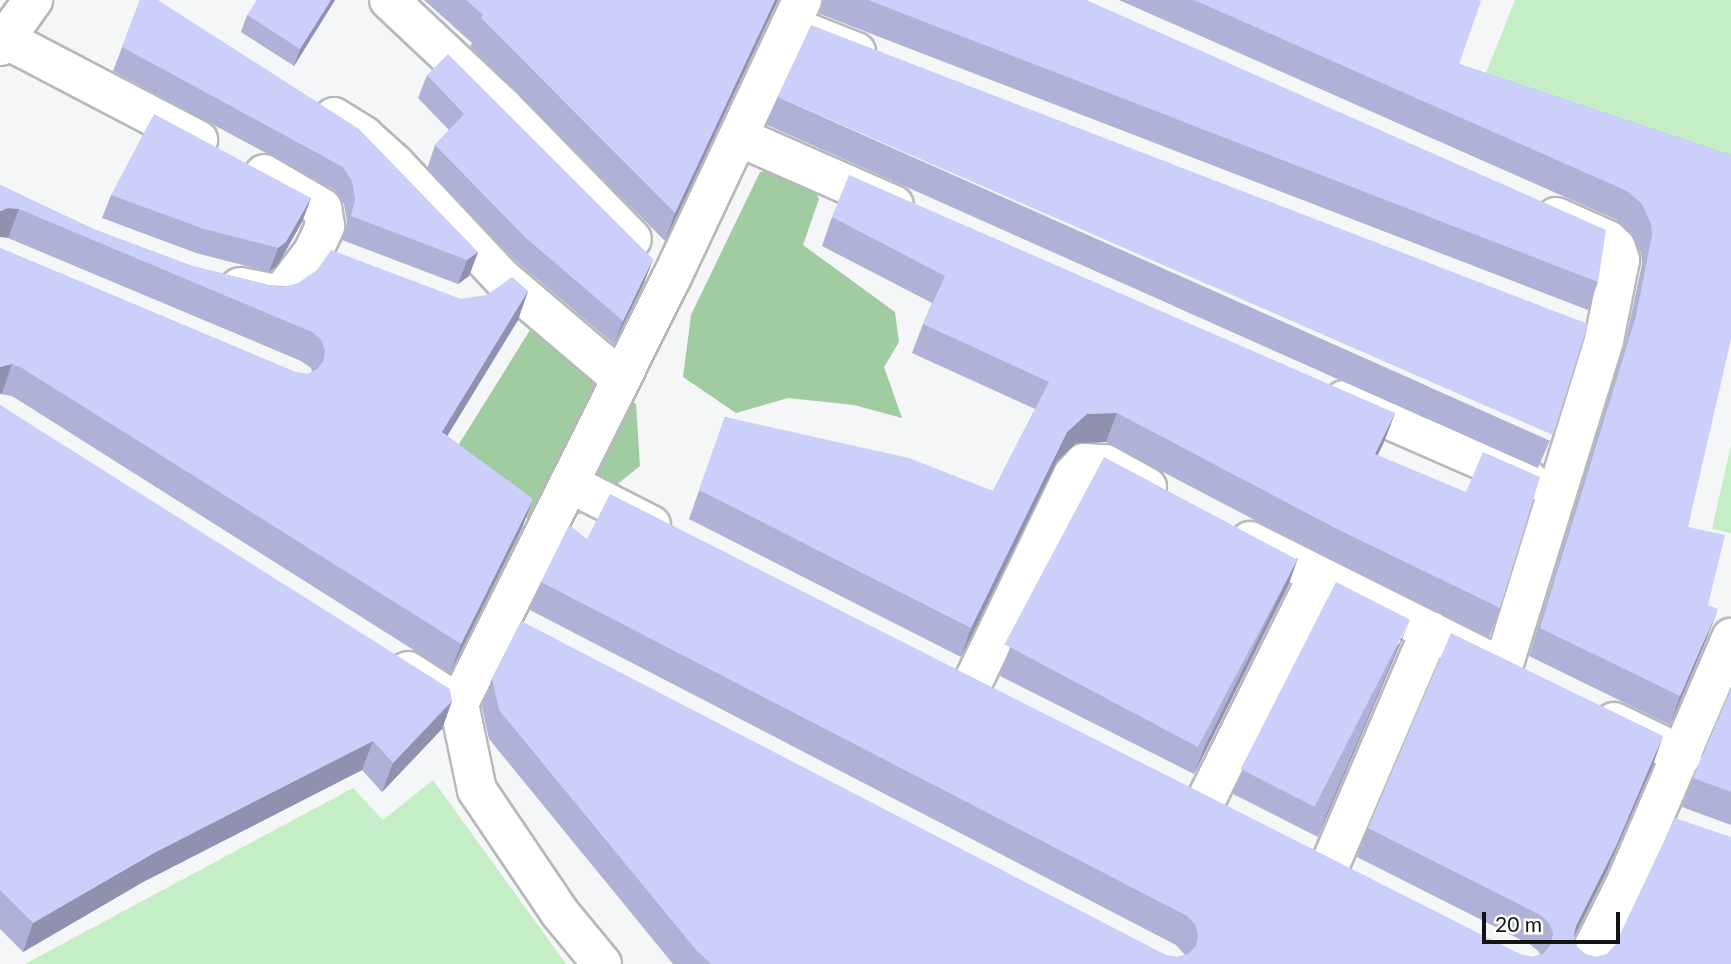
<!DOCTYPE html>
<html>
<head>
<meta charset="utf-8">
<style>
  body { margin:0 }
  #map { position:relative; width:1731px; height:964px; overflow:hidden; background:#f5f6f7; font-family:Lato,sans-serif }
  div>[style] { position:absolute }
  .green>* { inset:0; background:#c6eec6 }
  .forest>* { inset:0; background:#a1cba1 }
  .roads { filter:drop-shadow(2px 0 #b7b8b9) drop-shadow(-2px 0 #b7b8b9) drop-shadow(0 2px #b7b8b9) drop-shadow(0 -2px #b7b8b9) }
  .street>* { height:38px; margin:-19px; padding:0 19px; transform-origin:19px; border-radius:19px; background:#fff }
  .wall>* { inset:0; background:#afb2d6; transform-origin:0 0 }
  .shaded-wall>* { inset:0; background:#8f91ae }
  .building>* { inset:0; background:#cccff9; transform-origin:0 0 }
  span { translate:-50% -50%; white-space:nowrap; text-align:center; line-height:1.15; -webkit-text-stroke:6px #fff; paint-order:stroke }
  .scale { position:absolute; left:1482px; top:912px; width:138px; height:32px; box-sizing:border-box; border:4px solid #141414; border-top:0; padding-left:9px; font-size:21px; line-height:24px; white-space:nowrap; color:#141414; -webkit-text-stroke:5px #fff; paint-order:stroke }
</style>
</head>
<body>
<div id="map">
  <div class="green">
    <div style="clip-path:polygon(1515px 0,1731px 0,1731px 162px,1486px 73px)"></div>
    <div style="clip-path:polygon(1731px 445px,1731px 533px,1712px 529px)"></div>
    <div style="clip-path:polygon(433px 780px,566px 964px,25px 964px,353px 788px,383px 820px)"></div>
  </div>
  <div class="forest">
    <div style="clip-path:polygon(775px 170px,811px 182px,819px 199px,803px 245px,895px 312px,899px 342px,884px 367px,902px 418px,854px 405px,788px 398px,736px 413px,683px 377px,691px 315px,760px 172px)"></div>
    <div style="clip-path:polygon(530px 330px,567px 351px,636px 404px,640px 466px,580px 514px,528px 519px,451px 457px)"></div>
  </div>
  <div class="roads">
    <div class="street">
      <div style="left:389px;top:0;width:158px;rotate:43.2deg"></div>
      <div style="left:504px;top:108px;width:183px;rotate:45.7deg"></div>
      <div style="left:790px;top:26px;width:71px;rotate:21.5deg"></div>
      <div style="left:5px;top:39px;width:218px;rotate:27.6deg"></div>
      <div style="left:0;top:46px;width:57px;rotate:-54.3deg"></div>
      <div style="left:334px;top:117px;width:36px;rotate:32deg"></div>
      <div style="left:364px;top:136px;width:42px;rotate:42.1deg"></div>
      <div style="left:395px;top:164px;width:156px;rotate:46.8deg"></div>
      <div style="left:502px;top:278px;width:156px;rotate:40.3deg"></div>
      <div style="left:739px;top:137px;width:169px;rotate:23.7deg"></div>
      <div style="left:240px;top:287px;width:36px;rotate:11deg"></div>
      <div style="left:275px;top:294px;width:10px;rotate:-24deg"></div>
      <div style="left:284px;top:290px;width:48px;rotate:-52.7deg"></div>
      <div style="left:313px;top:252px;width:29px;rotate:-65deg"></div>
      <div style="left:325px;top:226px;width:18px;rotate:-99deg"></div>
      <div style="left:322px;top:208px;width:67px;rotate:-149.6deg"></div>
      <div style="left:1344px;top:400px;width:202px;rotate:23.6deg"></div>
      <div style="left:569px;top:483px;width:92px;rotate:27.1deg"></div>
      <div style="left:1250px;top:541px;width:273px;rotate:26.6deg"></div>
      <div style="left:1503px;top:667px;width:342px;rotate:-72.8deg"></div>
      <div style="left:1604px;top:340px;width:82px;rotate:-78.7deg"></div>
      <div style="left:1620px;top:260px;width:13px;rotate:-108deg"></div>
      <div style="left:1616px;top:248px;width:11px;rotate:-135deg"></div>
      <div style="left:1608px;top:240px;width:57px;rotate:-156.1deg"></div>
      <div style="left:408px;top:671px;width:61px;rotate:32.9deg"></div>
      <div style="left:459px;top:704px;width:88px;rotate:78.2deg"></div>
      <div style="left:477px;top:790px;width:148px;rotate:56deg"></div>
      <div style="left:560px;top:913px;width:66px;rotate:50.5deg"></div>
      <div style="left:971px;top:686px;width:234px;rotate:-64.2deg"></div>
      <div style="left:1073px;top:475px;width:16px;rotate:-47deg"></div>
      <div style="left:1084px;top:463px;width:21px;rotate:3deg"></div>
      <div style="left:1105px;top:464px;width:48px;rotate:28.7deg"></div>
      <div style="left:459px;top:704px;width:475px;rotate:-63.5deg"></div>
      <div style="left:671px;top:279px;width:308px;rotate:-64.8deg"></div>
      <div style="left:1614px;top:722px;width:76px;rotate:25.9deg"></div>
      <div style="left:1204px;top:804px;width:254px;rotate:-63.5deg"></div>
      <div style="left:1329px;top:867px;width:257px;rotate:-66.8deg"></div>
      <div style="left:1585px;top:964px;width:92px;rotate:-63.4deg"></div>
      <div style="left:1626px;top:882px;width:266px;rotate:-66.7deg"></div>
    </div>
  </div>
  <div class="wall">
    <div style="clip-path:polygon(140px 0,478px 252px,469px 276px,458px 284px,342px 240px,347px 222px,344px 204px,335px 190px,113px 71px)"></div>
    <div style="clip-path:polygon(335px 0,294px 66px,241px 32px,247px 15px)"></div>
    <div style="clip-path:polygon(424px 0,778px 0,665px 241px,470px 46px,472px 43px)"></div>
    <div style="clip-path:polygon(823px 0,1086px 0,1598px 282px,1588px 310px,820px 14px)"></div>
    <div style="clip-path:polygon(1119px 0,1478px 0,1459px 64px,1731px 155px,1688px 527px,1708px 605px,1707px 638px,1670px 725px,1529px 656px,1625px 344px,1642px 264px,1641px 253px,1631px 233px,1617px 220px)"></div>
    <div style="clip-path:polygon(427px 75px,653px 259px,644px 283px,614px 344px,517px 262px,427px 169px,435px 145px,449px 130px,418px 98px)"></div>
    <div style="left:778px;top:97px;width:845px;height:30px;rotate:24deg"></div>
    <div style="clip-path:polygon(0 185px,93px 229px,192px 266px,268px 285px,461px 299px,528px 291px,518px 320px,447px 436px,533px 499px,522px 528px,450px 673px,12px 396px,0 394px,0 248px,295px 372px,307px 374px,312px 372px,311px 368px,301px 361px,8px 238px)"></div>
    <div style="clip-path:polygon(111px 195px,311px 198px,302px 222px,277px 266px,269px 272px,196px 253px,102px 218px)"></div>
    <div style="clip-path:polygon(832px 217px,1395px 413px,1384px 442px,1378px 455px,1500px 608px,1489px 637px,1327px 558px,1106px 442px,1076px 443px,1057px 461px,961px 657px,689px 519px,725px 417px,993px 491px,1035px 409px,912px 353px,923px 324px,932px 303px,822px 246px)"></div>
    <div style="clip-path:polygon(0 405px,452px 701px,442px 729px,382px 792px,362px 770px,143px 882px,23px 952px,0 929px)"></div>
    <div style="clip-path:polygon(587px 539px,1522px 955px,1532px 957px,1540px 955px,1539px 952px,1531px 945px,1357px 857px,1368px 828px,1653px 765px,1606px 873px,1574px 937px,1577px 947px,1585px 954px,1596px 957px,1731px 964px,673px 964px,489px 739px,482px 707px,492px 678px,1166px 955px,1177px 957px,1185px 955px,1176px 945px,530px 610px,541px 582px)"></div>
    <div style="clip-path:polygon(1298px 558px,1288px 586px,1194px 774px,1000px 676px,1010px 647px)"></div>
    <div style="clip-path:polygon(1401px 642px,1318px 837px,1233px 794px,1242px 770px)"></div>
    <div style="clip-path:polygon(1731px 689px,1731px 825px,1682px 807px,1693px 778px)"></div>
  </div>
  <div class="shaded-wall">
    <div style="clip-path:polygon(331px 0,335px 0,294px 66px,300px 49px)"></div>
    <div style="clip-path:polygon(775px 0,778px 0,665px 241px,675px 213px)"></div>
    <div style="clip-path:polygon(311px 198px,302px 222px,277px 266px,269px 272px,278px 248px)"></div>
    <div style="clip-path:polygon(8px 208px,19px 209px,8px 238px,0 237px,0 211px)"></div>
    <div style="clip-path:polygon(478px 252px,469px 276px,458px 284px,467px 260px)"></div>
    <div style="clip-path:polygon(653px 259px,644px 283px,614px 344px,623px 321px)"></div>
    <div style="clip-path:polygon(528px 291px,518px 320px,432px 461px,442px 432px)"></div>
    <div style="clip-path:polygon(12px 364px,2px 393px,0 394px,0 367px)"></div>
    <div style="clip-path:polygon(1117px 413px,1106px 442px,1076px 443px,1057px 461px,961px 657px,971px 628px,1067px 432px,1087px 414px)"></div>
    <div style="clip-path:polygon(1395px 413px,1384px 442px,1364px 482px,1375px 454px)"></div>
    <div style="clip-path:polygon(533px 499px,522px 528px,450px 673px,461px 644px)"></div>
    <div style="clip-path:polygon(1298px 558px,1288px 586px,1194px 774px,1205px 746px)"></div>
    <div style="clip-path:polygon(1718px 609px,1707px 638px,1670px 725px,1680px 696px)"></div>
    <div style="clip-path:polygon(1410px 619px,1401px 642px,1318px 837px,1327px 813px)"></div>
    <div style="clip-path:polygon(452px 701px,442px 729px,382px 792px,393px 763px)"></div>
    <div style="clip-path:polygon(1663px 736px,1653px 765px,1606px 873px,1565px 955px,1576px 926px)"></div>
    <div style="clip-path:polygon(373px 741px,362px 770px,143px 882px,23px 952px,33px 923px,154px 853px)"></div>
  </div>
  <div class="building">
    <div style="clip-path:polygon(140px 0,158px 0,359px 129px,478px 252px,467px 260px,351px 216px,355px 199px,352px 181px,343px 167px,122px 47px)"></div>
    <div style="clip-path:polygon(257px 0,331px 0,300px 49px,247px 15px)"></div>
    <div style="clip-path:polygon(466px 0,775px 0,675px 213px,481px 18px,483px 15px)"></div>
    <div style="clip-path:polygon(868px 0,1086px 0,1606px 230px,1598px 282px)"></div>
    <div style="clip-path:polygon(1194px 0,1478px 0,1481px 1px,1459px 64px,1731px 155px,1731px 339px,1688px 527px,1725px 535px,1708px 605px,1718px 609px,1680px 696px,1540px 628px,1636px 316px,1652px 235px,1651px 224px,1642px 204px,1627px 191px)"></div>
    <div style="clip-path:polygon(811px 25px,1588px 324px,1553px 435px,778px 97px)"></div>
    <div style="clip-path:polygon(448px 54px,653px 259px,623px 321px,526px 238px,435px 145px,464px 114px,427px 75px)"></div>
    <div style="clip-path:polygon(154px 114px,311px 198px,286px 242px,278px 248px,204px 229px,111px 195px)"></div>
    <div style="clip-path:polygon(849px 175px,1395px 413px,1375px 454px,1466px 492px,1483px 452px,1540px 477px,1500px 608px,1337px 529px,1117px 413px,1087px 414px,1067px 432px,971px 628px,699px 490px,725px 417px,909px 458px,993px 491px,1049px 382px,923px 324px,945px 276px,832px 217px)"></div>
    <div style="clip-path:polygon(0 185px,93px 229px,192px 266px,268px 285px,284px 287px,298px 283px,317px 270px,331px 250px,461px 299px,487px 295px,512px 277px,528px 291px,442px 432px,533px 499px,461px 644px,22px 368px,12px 364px,0 367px,0 248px,295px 372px,307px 374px,317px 369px,324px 360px,325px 350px,321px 340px,312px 332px,19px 209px,8px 208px,0 211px)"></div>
    <div style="clip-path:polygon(0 405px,450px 689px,452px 701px,393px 763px,373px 741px,154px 853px,33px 923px,0 890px)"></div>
    <div style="left:1104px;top:457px;width:219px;height:212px;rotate:28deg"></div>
    <div style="clip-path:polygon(610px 494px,1522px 955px,1532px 957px,1543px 954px,1551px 944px,1553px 933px,1549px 923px,1542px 916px,1368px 828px,1451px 633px,1663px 736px,1617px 844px,1576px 926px,1574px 936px,1577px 947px,1585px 954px,1596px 957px,1607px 954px,1615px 945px,1675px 818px,1731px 837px,1731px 964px,711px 964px,697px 951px,499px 710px,492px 678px,521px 621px,1166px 955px,1177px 957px,1188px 954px,1196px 946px,1198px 935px,1195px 924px,1187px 916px,541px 582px,569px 525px,587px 539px)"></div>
    <div style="left:1336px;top:582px;width:83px;height:210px;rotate:27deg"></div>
    <div style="clip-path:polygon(1731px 689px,1731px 792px,1693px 778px)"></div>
  </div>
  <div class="scale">20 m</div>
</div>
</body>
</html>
